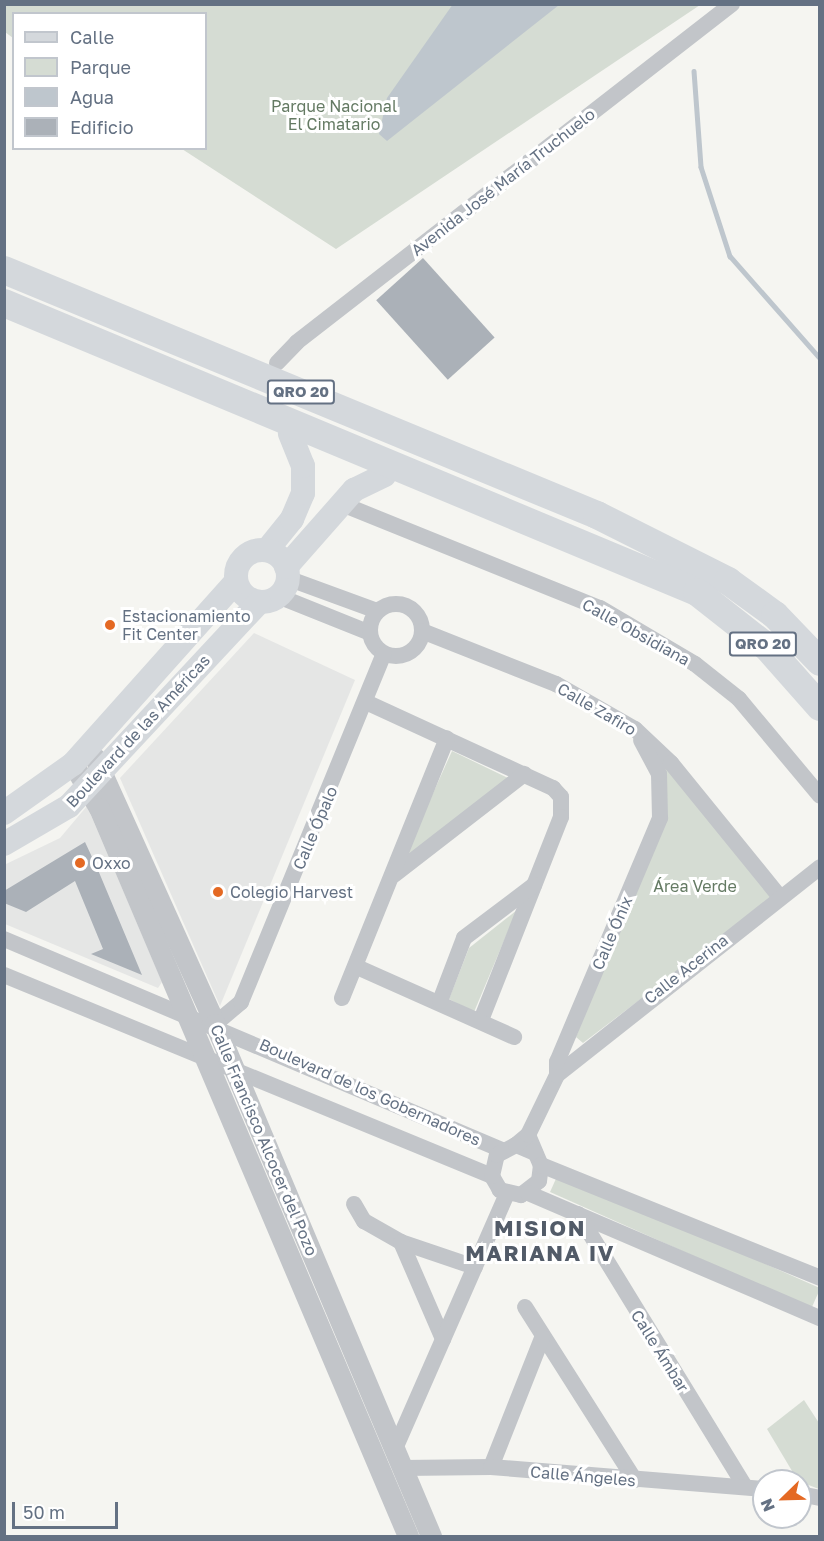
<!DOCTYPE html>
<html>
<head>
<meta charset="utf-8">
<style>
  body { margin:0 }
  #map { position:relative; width:824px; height:1541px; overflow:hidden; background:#f5f5f1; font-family:"Golos Text",sans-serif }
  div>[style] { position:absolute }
  .built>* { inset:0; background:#e5e6e5 }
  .green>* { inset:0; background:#d5dcd3; transform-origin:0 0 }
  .water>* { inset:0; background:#bec6cd }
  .stream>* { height:4.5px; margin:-2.25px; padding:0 2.25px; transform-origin:2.25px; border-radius:2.25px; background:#bec6cd }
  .building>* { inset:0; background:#abb1b8; transform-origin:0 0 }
  .minor>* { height:16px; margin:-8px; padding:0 8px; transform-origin:8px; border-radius:8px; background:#c2c5c9 }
  .minor>.ring { margin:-8px; padding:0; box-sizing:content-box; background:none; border:16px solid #c2c5c9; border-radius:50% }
  .tertiary>* { height:21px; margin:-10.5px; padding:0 10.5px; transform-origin:10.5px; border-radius:10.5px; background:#c2c5c9 }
  .secondary>* { height:24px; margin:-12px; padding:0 12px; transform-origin:12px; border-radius:12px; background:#d4d8dc }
  .secondary>.ring { margin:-12px; padding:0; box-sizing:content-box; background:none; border:24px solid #d4d8dc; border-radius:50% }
  .trunk>* { height:28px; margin:-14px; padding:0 14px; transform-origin:14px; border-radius:14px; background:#d4d8dc }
  .dots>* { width:16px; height:16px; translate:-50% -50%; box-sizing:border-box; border:3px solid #fff; border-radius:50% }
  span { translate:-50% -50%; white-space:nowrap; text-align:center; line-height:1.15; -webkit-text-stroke:6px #fff; paint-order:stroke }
  .shield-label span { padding:2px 4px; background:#fff; border:2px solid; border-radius:4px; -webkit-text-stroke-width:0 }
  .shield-label { font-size:15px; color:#647183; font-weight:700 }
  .park-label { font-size:16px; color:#647a63 }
  .street-label { font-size:16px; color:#647183 }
  .poi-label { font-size:16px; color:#647183 }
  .left { translate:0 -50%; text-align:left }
  .district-label { font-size:22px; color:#525b68; font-weight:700; letter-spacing:1.5px }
  .frame { position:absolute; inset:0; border:6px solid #647183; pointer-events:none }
  .legend { position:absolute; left:12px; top:12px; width:195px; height:138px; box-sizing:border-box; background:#fff; border:2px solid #c1c6cd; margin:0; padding:8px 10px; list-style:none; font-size:18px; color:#647183 }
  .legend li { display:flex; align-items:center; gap:12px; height:30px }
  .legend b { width:30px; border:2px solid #c1c6cd }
  .north { position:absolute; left:752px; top:1469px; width:60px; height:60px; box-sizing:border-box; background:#fff; border:2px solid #c1c6cd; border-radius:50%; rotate:247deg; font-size:16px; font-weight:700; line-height:24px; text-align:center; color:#647183 }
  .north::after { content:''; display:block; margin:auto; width:21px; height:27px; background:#e46923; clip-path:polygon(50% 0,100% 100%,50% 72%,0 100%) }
  .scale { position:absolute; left:12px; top:1502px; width:106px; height:27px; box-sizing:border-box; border:3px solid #647183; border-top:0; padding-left:8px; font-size:18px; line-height:21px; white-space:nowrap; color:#647183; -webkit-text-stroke:4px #fff; paint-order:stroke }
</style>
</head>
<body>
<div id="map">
  <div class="built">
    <div style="clip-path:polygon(254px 633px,355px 680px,220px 1006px,120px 778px)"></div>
    <div style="clip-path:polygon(87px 806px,162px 982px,158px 988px,5px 924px,4px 865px,60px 838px)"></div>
  </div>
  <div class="green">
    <div style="clip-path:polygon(4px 5px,700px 5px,336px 249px,182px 149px,206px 148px,206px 14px,14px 14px,13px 38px,5px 32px)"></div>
    <div style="clip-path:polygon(452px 751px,508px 778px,403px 860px)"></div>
    <div style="clip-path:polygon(656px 756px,776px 896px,583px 1043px,576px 1037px,654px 835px)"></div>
    <div style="clip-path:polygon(517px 910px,474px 1012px,449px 999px,469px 948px)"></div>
    <div style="left:559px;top:1172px;width:286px;height:22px;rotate:24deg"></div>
    <div style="clip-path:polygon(804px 1400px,819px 1423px,819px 1489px,798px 1481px,767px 1429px)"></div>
  </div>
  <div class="water">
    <div style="clip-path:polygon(453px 4px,559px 5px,387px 141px,379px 134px,387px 98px)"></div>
  </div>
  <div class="stream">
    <div style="left:694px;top:71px;width:96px;rotate:85.8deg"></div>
    <div style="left:701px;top:167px;width:94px;rotate:72deg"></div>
    <div style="left:730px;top:256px;width:136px;rotate:48.6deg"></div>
  </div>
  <div class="building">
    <div style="left:423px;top:258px;width:107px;height:63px;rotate:48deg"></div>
    <div style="clip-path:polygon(85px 842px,98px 870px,142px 975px,91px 954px,103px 949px,75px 881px,26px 912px,4px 903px,4px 891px)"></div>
  </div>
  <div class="minor">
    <div style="left:277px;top:363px;width:29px;rotate:-46deg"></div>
    <div style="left:297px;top:342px;width:551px;rotate:-37.85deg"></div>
    <div style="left:342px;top:504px;width:278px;rotate:22deg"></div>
    <div style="left:600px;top:608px;width:110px;rotate:30.5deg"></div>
    <div style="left:695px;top:664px;width:56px;rotate:38.5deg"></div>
    <div style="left:739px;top:699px;width:126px;rotate:50.1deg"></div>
    <div style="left:287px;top:578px;width:96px;rotate:20.1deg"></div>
    <div style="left:278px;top:596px;width:99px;rotate:21.9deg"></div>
    <div class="ring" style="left:370px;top:604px;width:36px;height:36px"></div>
    <div style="left:422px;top:631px;width:144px;rotate:21.6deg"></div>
    <div style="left:556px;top:684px;width:91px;rotate:29.7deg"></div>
    <div style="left:635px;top:729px;width:50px;rotate:43.4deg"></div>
    <div style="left:671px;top:763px;width:171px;rotate:50.9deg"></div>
    <div style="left:368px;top:703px;width:204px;rotate:24.7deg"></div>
    <div style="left:553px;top:788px;width:12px;rotate:48deg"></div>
    <div style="left:561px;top:797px;width:20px;rotate:90deg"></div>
    <div style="left:561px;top:817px;width:218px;rotate:111.5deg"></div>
    <div style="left:394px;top:875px;width:165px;rotate:-37.8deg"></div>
    <div style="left:4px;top:939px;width:541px;rotate:22.96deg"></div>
    <div style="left:357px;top:967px;width:172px;rotate:24deg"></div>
    <div style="left:4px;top:975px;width:528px;rotate:22.39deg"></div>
    <div style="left:342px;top:998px;width:280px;rotate:-68deg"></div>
    <div style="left:440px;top:1001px;width:67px;rotate:-69.1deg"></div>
    <div style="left:464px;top:938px;width:88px;rotate:-37.1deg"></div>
    <div style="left:215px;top:1024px;width:34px;rotate:-40deg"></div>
    <div style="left:241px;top:1002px;width:376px;rotate:-67.7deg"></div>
    <div style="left:557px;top:1075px;width:335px;rotate:-38.3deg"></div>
    <div style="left:528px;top:1135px;width:33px;rotate:67deg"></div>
    <div style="left:541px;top:1165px;width:16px;rotate:97deg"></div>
    <div style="left:539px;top:1181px;width:23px;rotate:142deg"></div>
    <div style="left:521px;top:1195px;width:22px;rotate:-167deg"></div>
    <div style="left:500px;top:1190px;width:16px;rotate:-120deg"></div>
    <div style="left:492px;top:1176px;width:22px;rotate:-77deg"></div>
    <div style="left:497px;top:1155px;width:21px;rotate:-28deg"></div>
    <div style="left:516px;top:1145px;width:21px;rotate:23deg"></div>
    <div style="left:516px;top:1145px;width:16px;rotate:-40deg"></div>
    <div style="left:528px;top:1135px;width:67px;rotate:-64.2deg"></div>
    <div style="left:557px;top:1075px;width:13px;rotate:-90deg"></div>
    <div style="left:557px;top:1062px;width:265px;rotate:-67.1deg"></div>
    <div style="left:660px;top:818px;width:44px;rotate:-91.3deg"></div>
    <div style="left:659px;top:774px;width:38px;rotate:-118deg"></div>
    <div style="left:541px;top:1165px;width:301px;rotate:22deg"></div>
    <div style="left:528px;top:1193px;width:318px;rotate:23.2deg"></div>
    <div style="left:354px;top:1204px;width:20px;rotate:60deg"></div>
    <div style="left:364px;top:1221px;width:43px;rotate:29.6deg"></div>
    <div style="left:401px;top:1242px;width:78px;rotate:18.7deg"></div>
    <div style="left:578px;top:1214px;width:320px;rotate:58.5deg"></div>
    <div style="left:401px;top:1242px;width:106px;rotate:66.6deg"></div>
    <div style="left:525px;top:1307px;width:205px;rotate:57.6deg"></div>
    <div style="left:394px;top:1451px;width:281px;rotate:-66.3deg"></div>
    <div style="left:491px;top:1467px;width:139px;rotate:-68.4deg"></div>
    <div style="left:402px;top:1468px;width:89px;rotate:-0.6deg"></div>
    <div style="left:491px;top:1467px;width:274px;rotate:4.6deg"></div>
    <div style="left:800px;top:1494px;width:20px;rotate:11deg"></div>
  </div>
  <div class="tertiary">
    <div style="left:95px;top:758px;width:292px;rotate:65.7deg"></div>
    <div style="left:215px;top:1024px;width:556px;rotate:67.13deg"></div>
    <div style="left:73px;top:764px;width:51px;rotate:59.4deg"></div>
    <div style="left:99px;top:808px;width:791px;rotate:67deg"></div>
  </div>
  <div class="secondary">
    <div style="left:267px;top:550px;width:40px;rotate:-51deg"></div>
    <div style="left:292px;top:519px;width:28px;rotate:-67deg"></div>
    <div style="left:303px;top:493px;width:27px;rotate:-90deg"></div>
    <div style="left:303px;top:466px;width:35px;rotate:-112deg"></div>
    <div class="ring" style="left:236px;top:550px;width:28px;height:28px"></div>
    <div style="left:286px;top:567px;width:103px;rotate:-48.6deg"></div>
    <div style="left:354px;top:490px;width:34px;rotate:-26deg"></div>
    <div style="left:4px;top:813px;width:85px;rotate:-35.4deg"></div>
    <div style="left:73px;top:764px;width:244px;rotate:-48.2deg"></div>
    <div style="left:4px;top:844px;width:75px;rotate:-30.3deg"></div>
    <div style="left:69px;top:806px;width:279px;rotate:-47deg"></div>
  </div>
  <div class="trunk">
    <div style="left:4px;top:270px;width:642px;rotate:22.45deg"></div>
    <div style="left:597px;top:515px;width:147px;rotate:26.7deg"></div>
    <div style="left:728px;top:581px;width:58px;rotate:35.9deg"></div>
    <div style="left:775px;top:615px;width:65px;rotate:46.2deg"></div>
    <div style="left:4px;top:303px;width:751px;rotate:22.64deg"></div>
    <div style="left:697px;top:592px;width:89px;rotate:38.2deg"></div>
    <div style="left:767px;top:647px;width:80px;rotate:48.5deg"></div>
  </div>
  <div class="dots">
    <div style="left:110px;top:625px;background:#e46923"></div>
    <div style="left:80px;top:863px;background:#e46923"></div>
    <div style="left:218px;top:892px;background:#e46923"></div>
  </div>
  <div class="shield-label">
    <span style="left:301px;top:392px">QRO 20</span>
    <span style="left:763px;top:644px">QRO 20</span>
  </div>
  <div class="park-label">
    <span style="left:334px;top:115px">Parque Nacional<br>El Cimatario</span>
    <span style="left:695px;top:886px">Área Verde</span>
  </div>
  <div class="street-label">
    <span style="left:503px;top:182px;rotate:-38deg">Avenida José María Truchuelo</span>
    <span style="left:636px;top:632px;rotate:29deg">Calle Obsidiana</span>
    <span style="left:597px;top:709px;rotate:30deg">Calle Zafiro</span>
    <span style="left:138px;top:731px;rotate:-47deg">Boulevard de las Américas</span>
    <span style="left:315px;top:828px;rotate:-67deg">Calle Ópalo</span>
    <span style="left:612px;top:933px;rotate:-67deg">Calle Ónix</span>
    <span style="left:686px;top:969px;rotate:-38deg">Calle Acerina</span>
    <span style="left:370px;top:1092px;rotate:24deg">Boulevard de los Gobernadores</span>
    <span style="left:264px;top:1140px;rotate:67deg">Calle Francisco Alcocer del Pozo</span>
    <span style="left:660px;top:1351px;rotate:58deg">Calle Ámbar</span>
    <span style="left:583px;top:1476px;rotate:5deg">Calle Ángeles</span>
  </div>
  <div class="poi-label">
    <span class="left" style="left:122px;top:625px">Estacionamiento<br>Fit Center</span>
    <span class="left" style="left:92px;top:863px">Oxxo</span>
    <span class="left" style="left:230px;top:892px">Colegio Harvest</span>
  </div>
  <div class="district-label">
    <span style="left:540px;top:1240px">MISION<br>MARIANA IV</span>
  </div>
  <div class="frame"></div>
  <ul class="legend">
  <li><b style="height:8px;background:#d4d8dc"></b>Calle</li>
  <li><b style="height:16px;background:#d5dcd3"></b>Parque</li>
  <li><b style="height:16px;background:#bec6cd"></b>Agua</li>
  <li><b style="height:16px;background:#abb1b8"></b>Edificio</li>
  </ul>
  <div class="north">N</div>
  <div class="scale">50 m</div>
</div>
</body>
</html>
